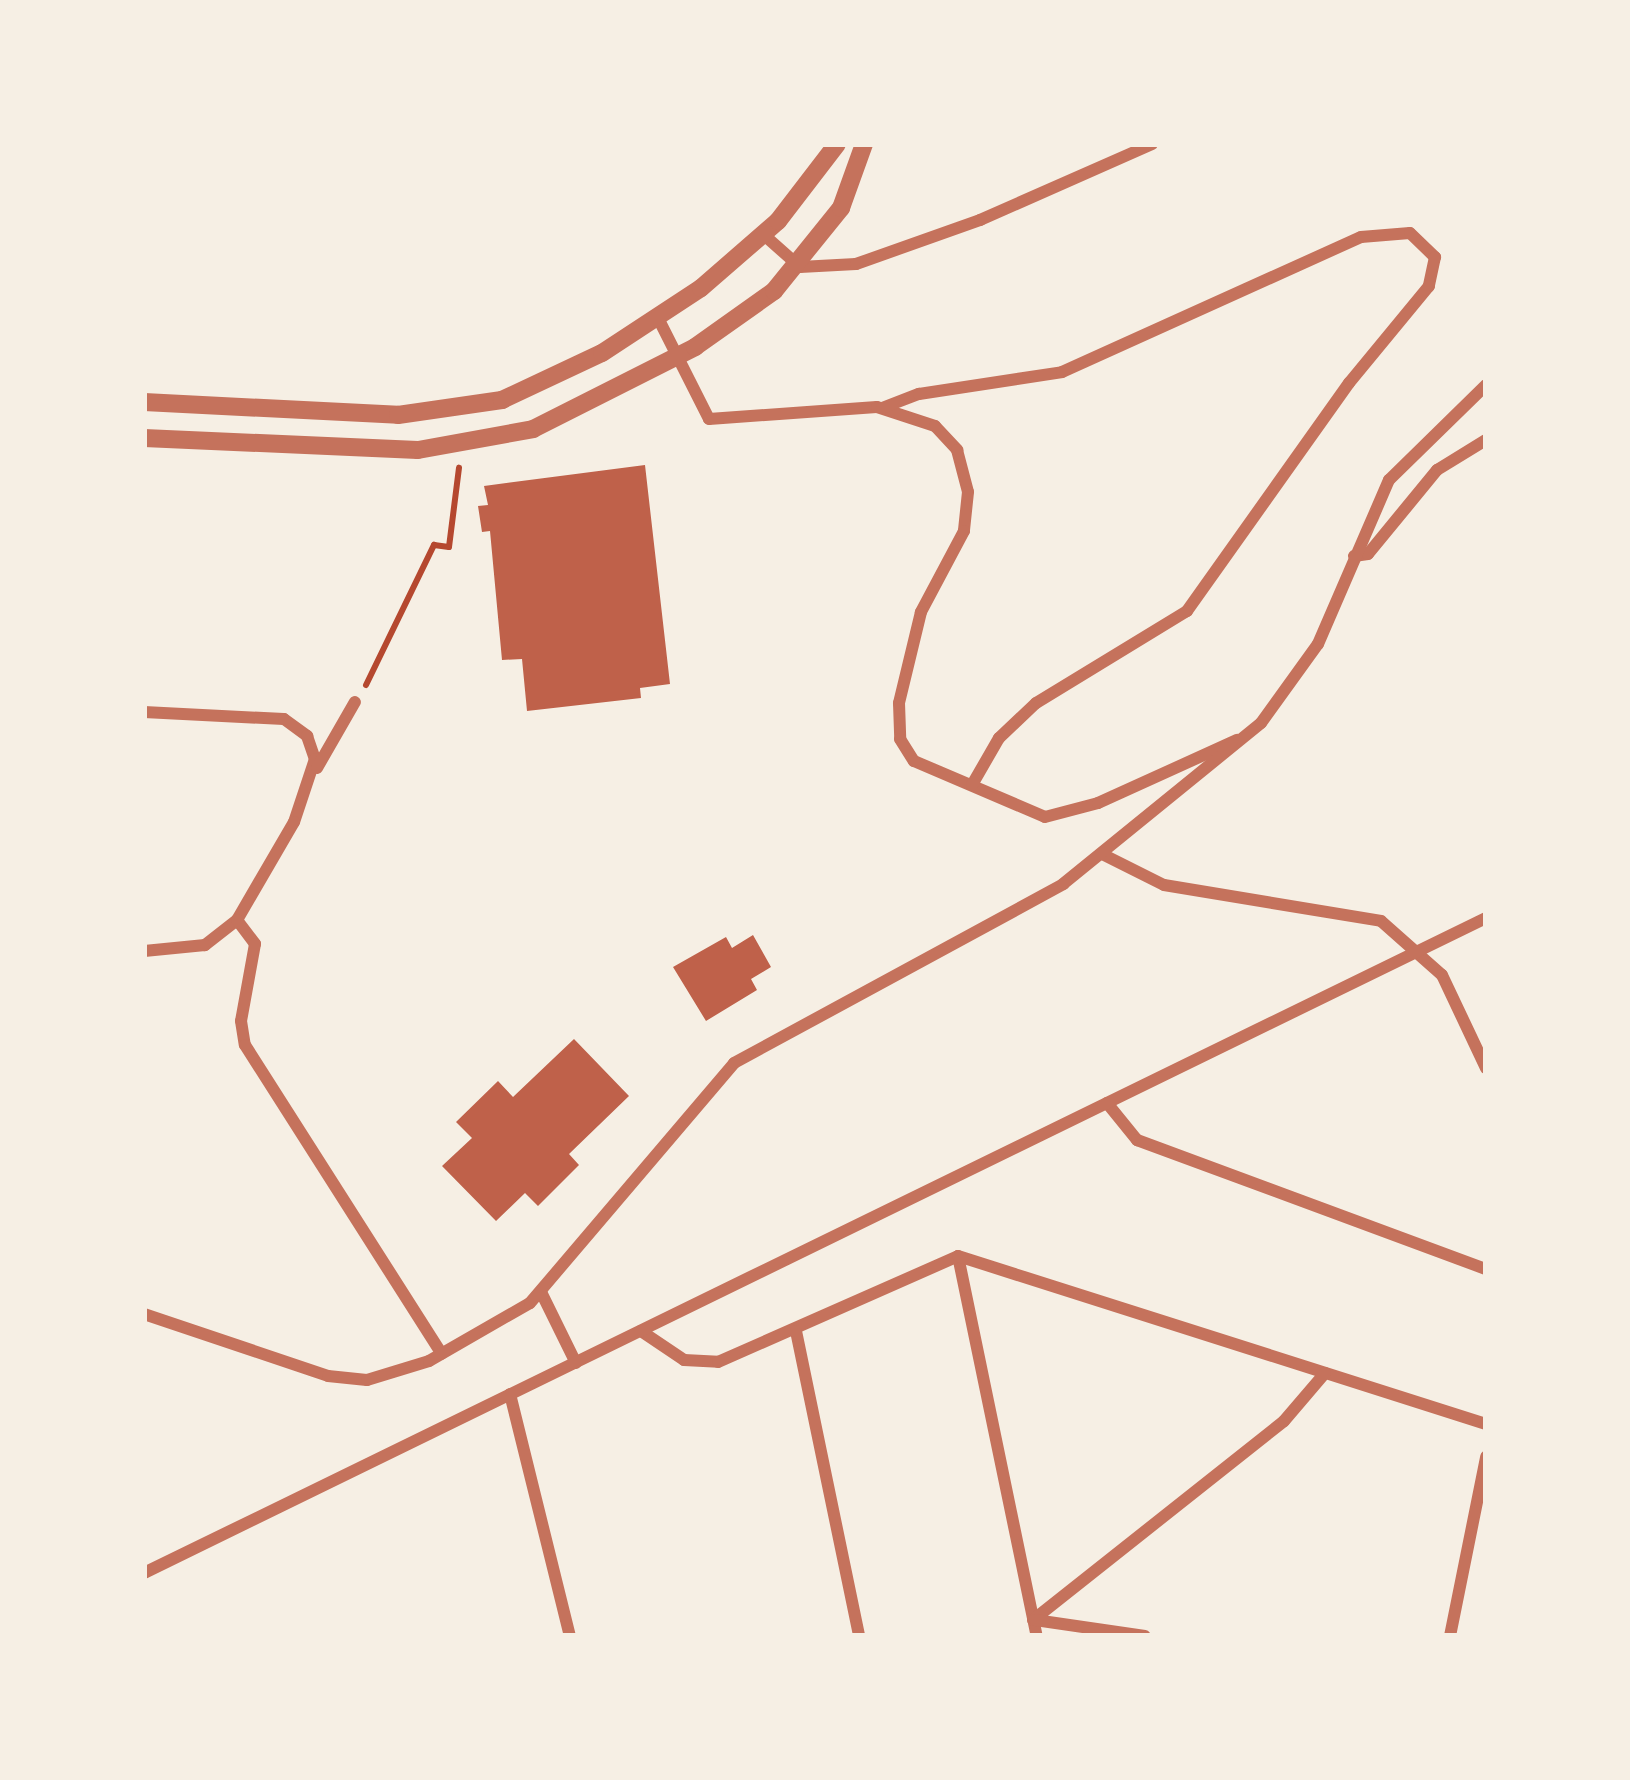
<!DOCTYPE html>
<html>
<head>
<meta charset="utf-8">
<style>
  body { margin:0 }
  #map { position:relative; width:1630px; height:1780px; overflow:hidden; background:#f6efe4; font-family:Helvetica,sans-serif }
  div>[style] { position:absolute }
  .building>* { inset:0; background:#bf614a }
  .path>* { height:6px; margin:-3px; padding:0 3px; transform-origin:3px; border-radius:3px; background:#b5482f }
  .minor>* { height:12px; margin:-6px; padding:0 6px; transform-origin:6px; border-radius:6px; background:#c5725c }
  .tertiary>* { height:18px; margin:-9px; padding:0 9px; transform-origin:9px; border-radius:9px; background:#c5725c }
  span { translate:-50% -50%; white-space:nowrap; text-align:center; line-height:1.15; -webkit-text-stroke:12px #f6efe4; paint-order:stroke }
  .frame { position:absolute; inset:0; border:147px solid #f6efe4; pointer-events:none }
</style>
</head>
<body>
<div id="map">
  <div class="building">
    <div style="clip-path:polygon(645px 465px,670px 684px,640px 688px,641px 698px,527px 711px,522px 659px,502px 660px,490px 531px,482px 532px,478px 506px,488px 505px,484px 486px)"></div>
    <div style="clip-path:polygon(753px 935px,771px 967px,751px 979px,757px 990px,706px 1021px,673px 967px,726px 937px,732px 948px)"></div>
    <div style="clip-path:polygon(574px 1039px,629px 1096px,569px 1154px,579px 1165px,538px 1206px,525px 1193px,496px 1221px,442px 1166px,472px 1138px,456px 1122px,498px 1081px,513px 1097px)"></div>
  </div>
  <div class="path">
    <div style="left:366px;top:685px;width:156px;rotate:-64.1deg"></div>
    <div style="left:434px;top:545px;width:15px;rotate:8deg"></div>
    <div style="left:449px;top:547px;width:80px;rotate:-82.8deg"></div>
  </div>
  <div class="minor">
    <div style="left:764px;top:235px;width:48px;rotate:41.6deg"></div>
    <div style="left:800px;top:267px;width:56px;rotate:-3.1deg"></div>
    <div style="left:856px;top:264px;width:132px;rotate:-19.5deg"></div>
    <div style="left:980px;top:220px;width:188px;rotate:-23.8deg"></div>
    <div style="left:658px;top:318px;width:113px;rotate:63.2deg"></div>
    <div style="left:709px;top:419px;width:168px;rotate:-4.1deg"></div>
    <div style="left:877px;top:407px;width:61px;rotate:18.1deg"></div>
    <div style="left:935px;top:426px;width:33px;rotate:47deg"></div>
    <div style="left:957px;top:450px;width:43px;rotate:75.3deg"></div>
    <div style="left:968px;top:492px;width:39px;rotate:96deg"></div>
    <div style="left:964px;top:531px;width:92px;rotate:118deg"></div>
    <div style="left:921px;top:612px;width:94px;rotate:103.6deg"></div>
    <div style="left:899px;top:703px;width:36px;rotate:88deg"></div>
    <div style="left:900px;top:739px;width:26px;rotate:58deg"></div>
    <div style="left:914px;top:761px;width:142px;rotate:23.1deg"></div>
    <div style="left:1045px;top:817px;width:55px;rotate:-14.8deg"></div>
    <div style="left:1098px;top:803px;width:153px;rotate:-24.4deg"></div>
    <div style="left:882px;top:408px;width:40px;rotate:-21deg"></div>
    <div style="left:919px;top:394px;width:145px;rotate:-8.7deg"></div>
    <div style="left:1062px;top:372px;width:328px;rotate:-24.3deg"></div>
    <div style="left:1361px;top:237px;width:49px;rotate:-4.7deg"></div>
    <div style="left:1410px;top:233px;width:35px;rotate:44deg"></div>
    <div style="left:1435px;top:257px;width:30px;rotate:102deg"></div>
    <div style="left:1429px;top:286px;width:126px;rotate:129.5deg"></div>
    <div style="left:1349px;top:383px;width:280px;rotate:125.4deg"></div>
    <div style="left:1187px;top:611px;width:177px;rotate:148.6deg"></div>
    <div style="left:1036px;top:703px;width:51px;rotate:136.6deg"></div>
    <div style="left:999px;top:738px;width:54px;rotate:119.9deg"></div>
    <div style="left:1354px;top:556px;width:14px;rotate:-8deg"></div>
    <div style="left:1368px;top:554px;width:109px;rotate:-50.6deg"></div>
    <div style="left:1437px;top:470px;width:57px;rotate:-31.5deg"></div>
    <div style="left:144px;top:712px;width:140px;rotate:2.9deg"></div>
    <div style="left:284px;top:719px;width:29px;rotate:36deg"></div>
    <div style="left:307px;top:736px;width:24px;rotate:71deg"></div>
    <div style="left:315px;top:759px;width:66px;rotate:108.4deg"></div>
    <div style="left:294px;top:822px;width:113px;rotate:120.2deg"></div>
    <div style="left:237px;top:920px;width:41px;rotate:142deg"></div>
    <div style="left:205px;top:945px;width:61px;rotate:174.4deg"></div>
    <div style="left:317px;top:768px;width:76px;rotate:-60.1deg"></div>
    <div style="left:1104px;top:855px;width:67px;rotate:26.6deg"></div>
    <div style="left:1164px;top:885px;width:220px;rotate:9.4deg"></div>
    <div style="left:1381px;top:921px;width:81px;rotate:41.5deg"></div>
    <div style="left:1442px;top:975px;width:103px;rotate:64.7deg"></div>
    <div style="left:237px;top:920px;width:30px;rotate:53deg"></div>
    <div style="left:255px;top:944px;width:78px;rotate:100.3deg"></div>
    <div style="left:241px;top:1021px;width:24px;rotate:81deg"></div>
    <div style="left:245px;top:1045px;width:366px;rotate:57.5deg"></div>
    <div style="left:1107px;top:1103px;width:48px;rotate:51deg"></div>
    <div style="left:1137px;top:1140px;width:372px;rotate:20.3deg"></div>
    <div style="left:958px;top:1256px;width:388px;rotate:78.3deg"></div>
    <div style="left:541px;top:1292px;width:79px;rotate:63.8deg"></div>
    <div style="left:144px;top:1314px;width:194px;rotate:18.6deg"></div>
    <div style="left:328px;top:1376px;width:39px;rotate:6deg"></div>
    <div style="left:367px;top:1380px;width:65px;rotate:-17deg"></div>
    <div style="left:429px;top:1361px;width:116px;rotate:-29.9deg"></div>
    <div style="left:530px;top:1303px;width:315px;rotate:-49.6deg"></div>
    <div style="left:734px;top:1063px;width:375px;rotate:-28.5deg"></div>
    <div style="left:1063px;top:884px;width:255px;rotate:-39.1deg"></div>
    <div style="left:1261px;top:723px;width:97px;rotate:-54.2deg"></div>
    <div style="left:1318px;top:644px;width:179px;rotate:-66.6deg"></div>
    <div style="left:1389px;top:480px;width:136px;rotate:-44.4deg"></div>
    <div style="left:641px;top:1331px;width:52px;rotate:34deg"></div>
    <div style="left:684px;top:1360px;width:34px;rotate:3deg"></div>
    <div style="left:718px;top:1362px;width:262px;rotate:-23.8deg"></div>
    <div style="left:958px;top:1256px;width:554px;rotate:17.65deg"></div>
    <div style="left:796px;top:1331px;width:311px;rotate:78.3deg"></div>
    <div style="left:510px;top:1394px;width:249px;rotate:76.1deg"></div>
    <div style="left:144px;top:1573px;width:1493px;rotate:-26.02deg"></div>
    <div style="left:1033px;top:1620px;width:320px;rotate:-38.4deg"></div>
    <div style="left:1284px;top:1421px;width:63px;rotate:-49.5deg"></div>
    <div style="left:1035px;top:1620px;width:111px;rotate:8.3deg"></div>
    <div style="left:1450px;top:1636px;width:183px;rotate:-78.6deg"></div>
  </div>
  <div class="tertiary">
    <div style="left:144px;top:402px;width:254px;rotate:2.9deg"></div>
    <div style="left:398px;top:415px;width:105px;rotate:-8.2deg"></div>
    <div style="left:502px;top:400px;width:110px;rotate:-25.2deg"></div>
    <div style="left:602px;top:353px;width:118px;rotate:-33.3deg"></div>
    <div style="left:701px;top:288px;width:102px;rotate:-41deg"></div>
    <div style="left:778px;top:221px;width:97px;rotate:-52.5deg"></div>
    <div style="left:144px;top:438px;width:274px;rotate:2.5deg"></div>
    <div style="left:418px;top:450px;width:117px;rotate:-10.3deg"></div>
    <div style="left:533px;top:429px;width:182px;rotate:-26.8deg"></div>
    <div style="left:695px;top:347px;width:97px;rotate:-35.3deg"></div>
    <div style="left:774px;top:291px;width:107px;rotate:-51.1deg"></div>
    <div style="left:841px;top:208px;width:68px;rotate:-70.2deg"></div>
  </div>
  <div class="frame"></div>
</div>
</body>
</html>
